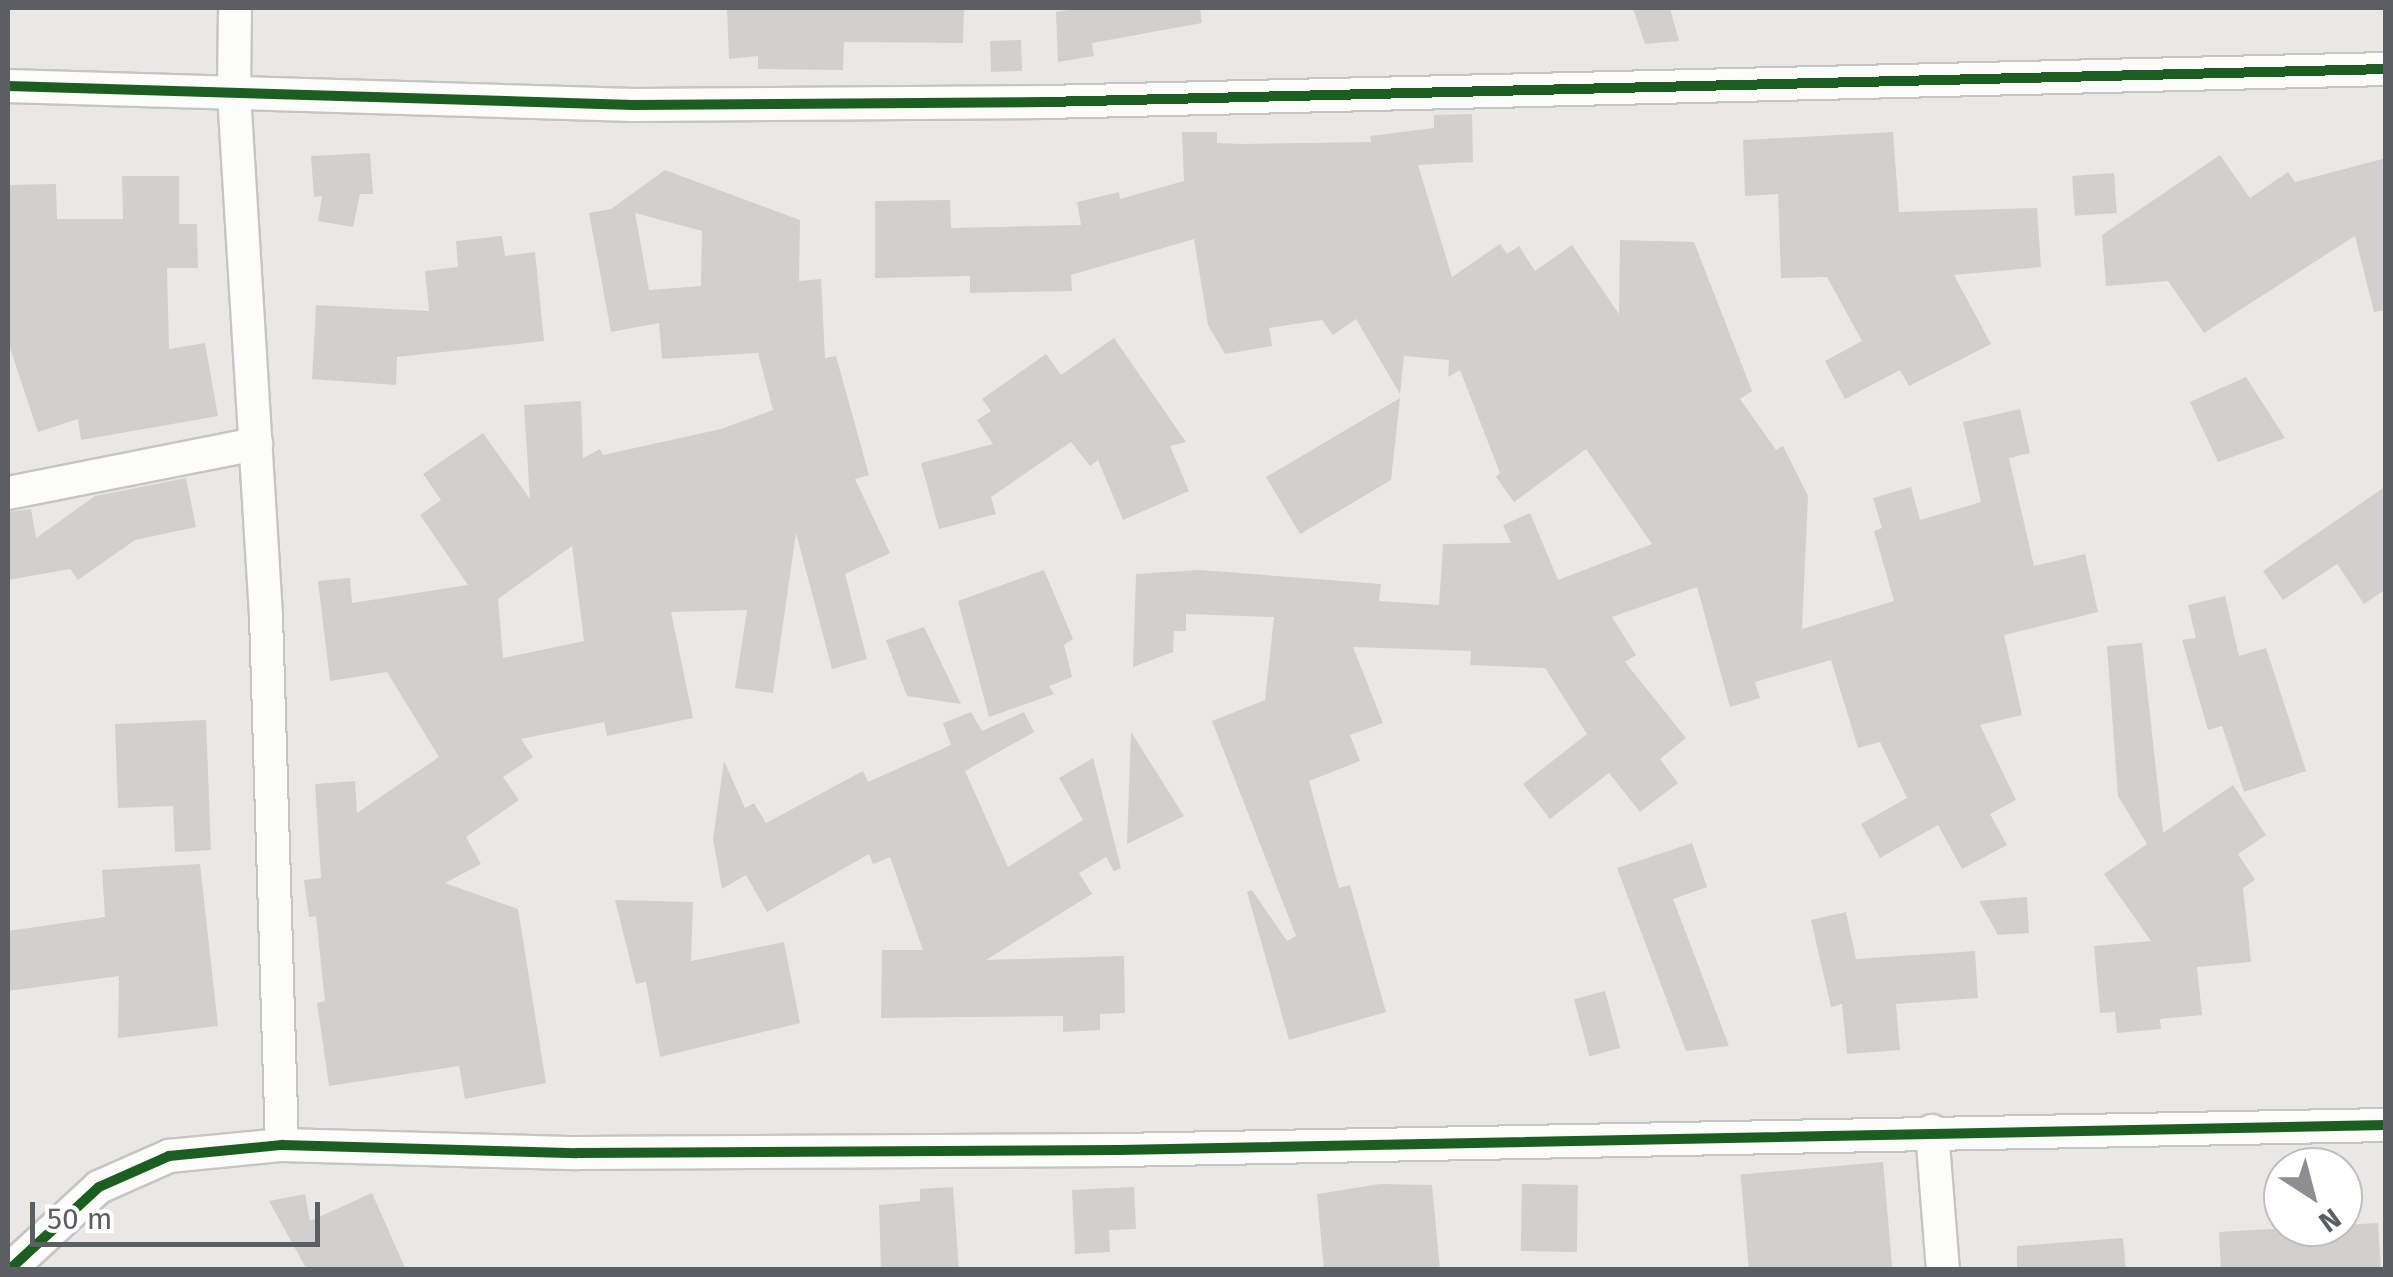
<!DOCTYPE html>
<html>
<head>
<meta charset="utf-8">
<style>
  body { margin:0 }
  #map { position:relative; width:2393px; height:1277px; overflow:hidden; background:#eae8e4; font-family:"Fira Sans",sans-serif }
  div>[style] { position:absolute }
  .building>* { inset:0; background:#d2d0ce; transform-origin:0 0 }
  .roads { filter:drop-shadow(2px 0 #c6c5c5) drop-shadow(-2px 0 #c6c5c5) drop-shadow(0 2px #c6c5c5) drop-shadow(0 -2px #c6c5c5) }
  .minor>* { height:32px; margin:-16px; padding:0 16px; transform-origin:16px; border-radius:16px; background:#fcfcfb }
  .cycleway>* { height:10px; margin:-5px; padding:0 5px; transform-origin:5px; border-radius:5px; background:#1b5e20 }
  span { translate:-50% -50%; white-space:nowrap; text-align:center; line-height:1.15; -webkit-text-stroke:8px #fff; paint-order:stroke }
  .frame { position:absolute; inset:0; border:10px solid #5b5e62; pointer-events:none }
  .north { position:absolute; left:2263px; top:1147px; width:100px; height:100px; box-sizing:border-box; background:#fff; border:2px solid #bdbfc0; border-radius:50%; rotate:144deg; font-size:28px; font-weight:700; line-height:40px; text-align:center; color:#5b5e62 }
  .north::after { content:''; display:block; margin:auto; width:35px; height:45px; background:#8d8e90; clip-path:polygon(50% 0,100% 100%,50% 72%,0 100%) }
  .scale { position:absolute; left:30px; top:1202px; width:290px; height:45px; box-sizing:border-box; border:5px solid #5b5e62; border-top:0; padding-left:12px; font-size:30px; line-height:35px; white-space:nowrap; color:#5b5e62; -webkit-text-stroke:8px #fff; paint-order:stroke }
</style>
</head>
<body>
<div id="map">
  <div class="building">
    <div style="clip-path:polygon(727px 8px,964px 8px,963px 43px,844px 42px,843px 70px,758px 69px,758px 56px,729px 59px)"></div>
    <div style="clip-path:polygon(1080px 8px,1200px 8px,1202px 23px,1092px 43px,1094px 56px,1058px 62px,1056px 12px)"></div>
    <div style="clip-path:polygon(1633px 8px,1670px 8px,1679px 41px,1645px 44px)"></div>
    <div style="left:1021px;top:40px;width:31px;height:31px;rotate:88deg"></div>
    <div style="clip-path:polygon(1472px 114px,1473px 162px,1418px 165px,1452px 277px,1500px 244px,1507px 254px,1519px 246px,1535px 271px,1572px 245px,1619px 314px,1620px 240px,1694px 242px,1752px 391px,1740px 399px,1776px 450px,1783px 446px,1808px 496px,1802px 629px,1894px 601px,1874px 531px,1882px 528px,1873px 498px,1911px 487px,1920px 520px,1981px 502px,1963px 422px,2020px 409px,2030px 453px,2009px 458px,2034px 566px,2085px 554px,2098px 612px,2004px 635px,2022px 715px,1980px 725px,2016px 800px,1990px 814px,2007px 845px,1962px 869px,1938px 825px,1880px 858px,1861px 824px,1907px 798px,1880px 742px,1858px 748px,1831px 660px,1755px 682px,1760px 698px,1730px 707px,1697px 587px,1612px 617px,1636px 655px,1625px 662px,1686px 738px,1660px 759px,1678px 783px,1640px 812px,1609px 773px,1550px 819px,1523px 784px,1587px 734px,1545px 668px,1470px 665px,1471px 651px,1353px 647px,1383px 723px,1350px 735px,1360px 761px,1309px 781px,1339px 888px,1350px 885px,1386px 1012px,1289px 1040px,1247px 892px,1252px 890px,1287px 941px,1296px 936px,1212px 721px,1265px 700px,1274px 617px,1186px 614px,1186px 631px,1174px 631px,1173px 652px,1133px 667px,1136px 574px,1200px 570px,1381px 584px,1379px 601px,1439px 605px,1443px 544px,1511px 543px,1503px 525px,1530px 513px,1558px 580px,1652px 544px,1586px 449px,1514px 502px,1496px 477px,1500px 473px,1460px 370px,1448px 377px,1449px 360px,1404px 356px,1400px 394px,1356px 319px,1333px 335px,1322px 320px,1269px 328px,1272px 346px,1225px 354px,1208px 325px,1194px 239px,1071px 275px,1072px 291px,970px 293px,970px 276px,875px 278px,875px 201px,950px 200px,951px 228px,1081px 225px,1077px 202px,1119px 192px,1120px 199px,1184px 181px,1182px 132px,1217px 132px,1217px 143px,1241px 144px,1371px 142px,1370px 136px,1434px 128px,1434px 115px)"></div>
    <div style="clip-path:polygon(1893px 132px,1899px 212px,2037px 208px,2041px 267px,1954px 275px,1991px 344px,1909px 386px,1900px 370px,1845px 399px,1825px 361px,1862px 341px,1827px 277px,1781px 278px,1778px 194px,1745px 196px,1743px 140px)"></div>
    <div style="clip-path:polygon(370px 153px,373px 194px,360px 194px,353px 227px,318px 221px,322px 196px,314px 197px,311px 156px)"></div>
    <div style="clip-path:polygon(2220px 155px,2250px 198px,2288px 172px,2295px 182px,2386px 158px,2386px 310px,2374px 312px,2355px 236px,2204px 333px,2168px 281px,2106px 286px,2102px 235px)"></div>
    <div style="clip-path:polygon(evenodd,665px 170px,800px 220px,799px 281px,821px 279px,825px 358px,836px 356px,869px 475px,855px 479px,890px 553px,845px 574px,867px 659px,832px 669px,796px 533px,773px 693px,735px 688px,747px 610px,671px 612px,693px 718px,607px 736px,604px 722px,521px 739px,533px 757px,503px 777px,519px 800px,466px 837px,481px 864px,445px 883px,518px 909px,546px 1083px,465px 1099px,459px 1066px,329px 1086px,317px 1003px,325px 1001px,316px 916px,309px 917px,304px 880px,321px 878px,315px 784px,355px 781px,357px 813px,439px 757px,387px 672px,330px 681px,318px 581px,350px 578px,352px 603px,468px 585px,420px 515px,441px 500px,423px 474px,483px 433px,530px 499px,524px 405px,581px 401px,583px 458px,600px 449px,603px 455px,721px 429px,773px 410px,758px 353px,662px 359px,659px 323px,611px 332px,589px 213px,611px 209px,665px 170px,635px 213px,702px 231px,701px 286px,649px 290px,635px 213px,665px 170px,572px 546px,584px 641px,503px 658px,498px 599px,572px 546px)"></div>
    <div style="left:2114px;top:173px;width:40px;height:42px;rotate:86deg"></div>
    <div style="clip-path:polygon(122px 176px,179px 176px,179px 224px,197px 224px,198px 268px,167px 268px,169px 349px,205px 343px,218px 416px,81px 440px,78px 419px,38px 432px,8px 342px,8px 185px,56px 184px,57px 219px,123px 219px)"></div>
    <div style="clip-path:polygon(502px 236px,505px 256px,535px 252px,544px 341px,397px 357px,396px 385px,312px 379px,316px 305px,429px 311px,425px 271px,458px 267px,456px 241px)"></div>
    <div style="clip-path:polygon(1114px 338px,1186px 442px,1170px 446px,1189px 491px,1123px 520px,1098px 460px,1090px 466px,1071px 442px,991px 497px,996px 514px,939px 529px,921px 463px,993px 444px,977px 420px,991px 411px,982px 399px,1046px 354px,1061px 375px)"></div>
    <div style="clip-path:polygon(2246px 377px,2285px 438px,2218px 462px,2190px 402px)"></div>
    <div style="clip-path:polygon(1400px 398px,1391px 480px,1300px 534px,1266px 477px)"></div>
    <div style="clip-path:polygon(186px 478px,196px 527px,135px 540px,78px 580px,70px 569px,8px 580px,8px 512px,31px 509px,36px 538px,95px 496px)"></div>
    <div style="clip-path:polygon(2386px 486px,2386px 589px,2364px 604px,2337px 564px,2283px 600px,2263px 571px)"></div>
    <div style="clip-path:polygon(1044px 570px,1073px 639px,1064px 645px,1072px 677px,1049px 686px,1054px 694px,989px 717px,958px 601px)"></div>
    <div style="clip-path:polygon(2225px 596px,2239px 656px,2266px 648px,2306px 771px,2244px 792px,2222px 726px,2208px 730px,2182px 640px,2196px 638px,2188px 605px)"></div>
    <div style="clip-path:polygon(924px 627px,961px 704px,907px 696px,886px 640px)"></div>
    <div style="clip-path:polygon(2142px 643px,2163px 833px,2233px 785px,2266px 835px,2238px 854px,2255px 880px,2243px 888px,2251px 962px,2197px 967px,2202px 1015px,2160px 1019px,2161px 1029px,2117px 1033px,2115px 1012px,2100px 1013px,2094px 946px,2151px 941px,2104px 874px,2147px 844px,2118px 796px,2107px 646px)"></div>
    <div style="clip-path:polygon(971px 712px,982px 731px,1024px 712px,1034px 732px,965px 771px,1008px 867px,1083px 820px,1059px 778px,1093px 758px,1121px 868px,1114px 871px,1106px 857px,1079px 873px,1092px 894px,986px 960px,1124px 956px,1125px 1013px,1100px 1014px,1100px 1030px,1063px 1032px,1063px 1016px,881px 1018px,882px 950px,923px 950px,890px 857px,873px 864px,869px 854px,767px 912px,746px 875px,722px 889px,713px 839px,724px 761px,745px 808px,754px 803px,766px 823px,863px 771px,868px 782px,951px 745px,943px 723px)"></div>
    <div style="clip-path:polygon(206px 720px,211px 850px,175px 852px,173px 806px,118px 808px,115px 724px)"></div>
    <div style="clip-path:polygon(1131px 732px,1184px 816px,1127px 844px)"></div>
    <div style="clip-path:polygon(1692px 843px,1707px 887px,1673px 899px,1729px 1046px,1686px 1051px,1617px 868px)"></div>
    <div style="clip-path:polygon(200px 864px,218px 1026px,118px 1038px,119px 976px,8px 991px,8px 931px,105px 917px,102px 870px)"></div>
    <div style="clip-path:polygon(2027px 897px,2029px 933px,1998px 935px,1979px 901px)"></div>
    <div style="clip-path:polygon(615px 900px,693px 902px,691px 961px,784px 942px,800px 1023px,660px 1057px,646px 982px,636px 984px)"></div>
    <div style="clip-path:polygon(1846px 912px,1856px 959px,1975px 951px,1978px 998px,1896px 1004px,1900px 1050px,1847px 1054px,1842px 1004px,1831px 1007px,1811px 920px)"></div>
    <div style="left:1605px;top:991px;width:59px;height:32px;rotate:75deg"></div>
    <div style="left:1883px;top:1162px;width:108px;height:143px;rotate:85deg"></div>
    <div style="clip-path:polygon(1380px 1184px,1432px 1185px,1440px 1270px,1324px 1270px,1317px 1194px)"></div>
    <div style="left:1522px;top:1184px;width:56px;height:67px;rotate:1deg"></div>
    <div style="clip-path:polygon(953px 1187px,959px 1270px,881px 1270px,879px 1205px,920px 1201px,920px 1189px)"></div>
    <div style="clip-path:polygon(1134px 1187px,1136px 1229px,1109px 1230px,1110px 1252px,1075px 1254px,1072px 1190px)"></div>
    <div style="clip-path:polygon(372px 1193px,406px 1270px,307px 1270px,269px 1201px,305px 1194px,310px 1221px)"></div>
    <div style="clip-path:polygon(2378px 1223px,2381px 1270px,2221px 1270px,2219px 1232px)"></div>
    <div style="clip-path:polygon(2123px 1238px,2126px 1270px,2017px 1270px,2017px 1246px)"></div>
  </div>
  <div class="roads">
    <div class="minor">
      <div style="left:235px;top:8px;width:86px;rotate:90.7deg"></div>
      <div style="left:234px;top:94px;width:523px;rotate:86.49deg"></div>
      <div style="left:266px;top:616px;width:529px;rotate:88.27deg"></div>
      <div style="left:8px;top:86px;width:625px;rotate:1.74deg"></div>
      <div style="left:633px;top:105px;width:413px;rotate:-0.4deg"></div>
      <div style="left:1046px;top:102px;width:1340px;rotate:-1.41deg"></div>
      <div style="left:8px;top:493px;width:253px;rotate:-11.2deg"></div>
      <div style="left:1932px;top:1131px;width:139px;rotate:85.5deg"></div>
      <div style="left:9px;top:1270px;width:122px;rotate:-42.7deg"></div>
      <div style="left:99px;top:1187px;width:77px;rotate:-23.9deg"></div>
      <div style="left:169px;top:1156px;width:114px;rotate:-5.6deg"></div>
      <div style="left:282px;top:1145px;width:295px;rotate:1.6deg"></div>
      <div style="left:577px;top:1153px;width:542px;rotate:-0.32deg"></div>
      <div style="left:1119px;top:1150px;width:1267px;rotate:-1.13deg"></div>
    </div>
  </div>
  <div class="cycleway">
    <div style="left:8px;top:86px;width:625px;rotate:1.74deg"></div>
    <div style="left:633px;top:105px;width:413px;rotate:-0.4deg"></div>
    <div style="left:1046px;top:102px;width:1340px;rotate:-1.41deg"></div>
    <div style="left:9px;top:1270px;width:122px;rotate:-42.7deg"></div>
    <div style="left:99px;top:1187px;width:77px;rotate:-23.9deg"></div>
    <div style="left:169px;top:1156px;width:114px;rotate:-5.6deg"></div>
    <div style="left:282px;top:1145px;width:295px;rotate:1.6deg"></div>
    <div style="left:577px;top:1153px;width:542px;rotate:-0.32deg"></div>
    <div style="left:1119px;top:1150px;width:1267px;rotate:-1.13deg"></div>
  </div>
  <div class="frame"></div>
  <div class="north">N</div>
  <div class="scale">50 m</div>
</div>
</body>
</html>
